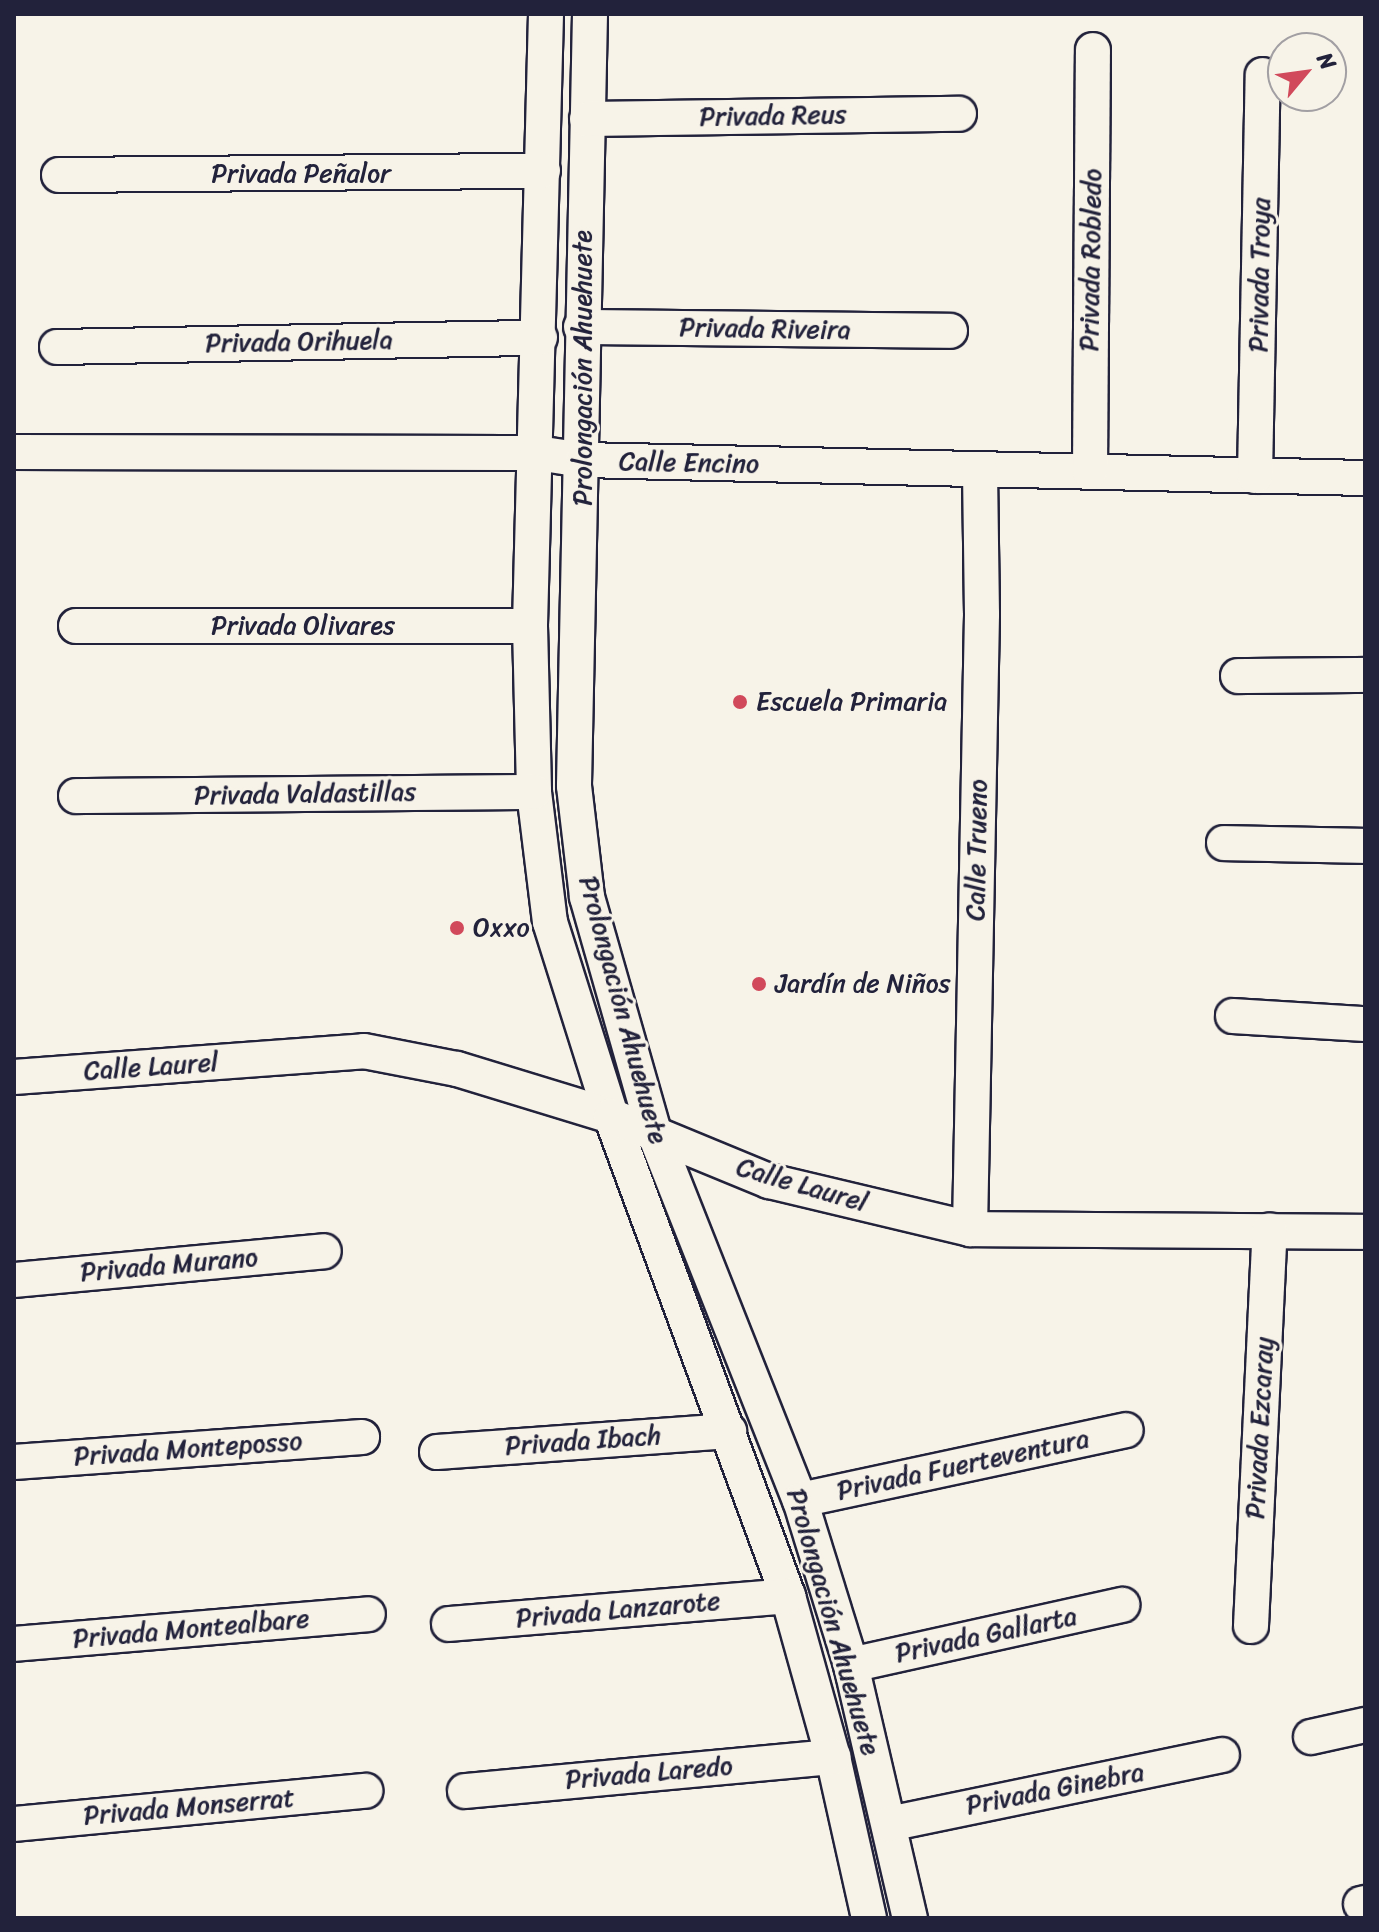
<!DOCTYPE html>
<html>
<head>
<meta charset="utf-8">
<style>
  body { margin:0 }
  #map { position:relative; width:1379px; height:1932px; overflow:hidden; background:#f7f3e8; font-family:Sriracha,sans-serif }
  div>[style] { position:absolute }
  .roads { filter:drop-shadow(2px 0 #22223b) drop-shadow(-2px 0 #22223b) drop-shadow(0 2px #22223b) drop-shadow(0 -2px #22223b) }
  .street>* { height:34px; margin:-17px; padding:0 17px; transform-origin:17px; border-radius:17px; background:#f7f3e8 }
  .dots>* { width:22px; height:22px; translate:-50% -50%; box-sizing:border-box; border:4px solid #f7f3e8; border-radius:50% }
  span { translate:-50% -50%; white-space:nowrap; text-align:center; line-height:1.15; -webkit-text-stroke:6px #f7f3e8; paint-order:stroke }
  .street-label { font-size:26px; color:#22223b }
  .poi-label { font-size:26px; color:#22223b }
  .left { translate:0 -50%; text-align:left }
  .frame { position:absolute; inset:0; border:16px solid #22223b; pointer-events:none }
  .north { position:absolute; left:1267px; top:32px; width:80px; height:80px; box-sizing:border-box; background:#f7f3e8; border:2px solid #a29fa3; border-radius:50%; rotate:61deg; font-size:22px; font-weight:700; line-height:32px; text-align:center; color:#22223b }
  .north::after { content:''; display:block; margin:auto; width:28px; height:36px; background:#d1495b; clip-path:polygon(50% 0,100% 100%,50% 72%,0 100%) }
</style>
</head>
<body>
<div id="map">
  <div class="roads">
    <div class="street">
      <div style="left:546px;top:14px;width:612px;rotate:91.5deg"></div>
      <div style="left:530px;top:626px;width:166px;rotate:88.6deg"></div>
      <div style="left:534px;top:792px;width:131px;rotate:83deg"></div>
      <div style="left:550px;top:922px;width:203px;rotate:72.5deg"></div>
      <div style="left:611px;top:1116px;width:512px;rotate:69.76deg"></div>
      <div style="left:788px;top:1596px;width:167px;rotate:74.4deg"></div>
      <div style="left:833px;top:1757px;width:165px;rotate:77.4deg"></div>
      <div style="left:590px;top:14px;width:772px;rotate:91.19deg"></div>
      <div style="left:574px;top:786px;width:112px;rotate:83.3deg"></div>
      <div style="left:587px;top:897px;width:244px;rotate:74.1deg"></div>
      <div style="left:654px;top:1132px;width:396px;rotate:68.4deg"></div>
      <div style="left:800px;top:1500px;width:173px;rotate:72.8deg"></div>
      <div style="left:851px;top:1665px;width:260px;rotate:76.9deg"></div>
      <div style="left:587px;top:119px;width:372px;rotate:-0.8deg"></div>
      <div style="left:59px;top:175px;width:484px;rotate:-0.5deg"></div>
      <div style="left:581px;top:327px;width:369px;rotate:0.6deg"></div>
      <div style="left:57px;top:347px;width:483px;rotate:-1.1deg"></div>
      <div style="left:14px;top:452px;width:523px;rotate:0.11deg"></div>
      <div style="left:537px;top:453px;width:47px;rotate:8.7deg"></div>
      <div style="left:583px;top:460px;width:782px;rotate:1.32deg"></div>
      <div style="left:1090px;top:471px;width:421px;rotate:-89.6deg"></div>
      <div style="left:1255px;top:476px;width:401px;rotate:-88.9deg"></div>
      <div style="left:76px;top:626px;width:454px"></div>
      <div style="left:1238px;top:676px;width:127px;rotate:-0.5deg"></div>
      <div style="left:76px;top:796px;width:458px;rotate:-0.5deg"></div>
      <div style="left:1224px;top:843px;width:141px;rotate:1.2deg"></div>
      <div style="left:1233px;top:1016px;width:132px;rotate:3.5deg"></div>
      <div style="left:14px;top:1077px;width:351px;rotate:-4.2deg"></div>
      <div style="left:364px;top:1051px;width:95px;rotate:11deg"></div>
      <div style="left:457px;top:1069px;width:161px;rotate:17deg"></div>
      <div style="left:611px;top:1116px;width:171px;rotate:22.4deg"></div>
      <div style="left:769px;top:1181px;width:207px;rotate:13.4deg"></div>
      <div style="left:970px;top:1229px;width:395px;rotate:0.4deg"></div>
      <div style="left:970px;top:1229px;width:615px;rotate:-88.88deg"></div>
      <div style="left:982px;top:614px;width:144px;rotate:-90.8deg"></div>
      <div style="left:14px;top:1280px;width:311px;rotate:-5.3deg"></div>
      <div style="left:437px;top:1452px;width:293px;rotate:-4.1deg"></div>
      <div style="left:14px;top:1462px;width:349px;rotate:-4.1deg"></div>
      <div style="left:800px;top:1500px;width:333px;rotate:-12.1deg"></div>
      <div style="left:449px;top:1624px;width:340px;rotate:-4.7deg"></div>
      <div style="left:1251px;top:1626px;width:396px;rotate:-87.3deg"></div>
      <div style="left:14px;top:1644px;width:355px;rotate:-4.8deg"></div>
      <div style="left:851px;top:1665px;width:278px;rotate:-12.5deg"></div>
      <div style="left:1311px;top:1737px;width:55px;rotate:-12.5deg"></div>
      <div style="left:465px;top:1791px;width:370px;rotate:-5.3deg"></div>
      <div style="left:14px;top:1824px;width:353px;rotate:-5.4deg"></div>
      <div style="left:889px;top:1824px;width:340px;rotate:-11.7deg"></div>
      <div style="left:1361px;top:1904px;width:4px;rotate:-14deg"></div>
    </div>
  </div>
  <div class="dots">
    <div style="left:740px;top:702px;background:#d1495b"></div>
    <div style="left:457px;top:928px;background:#d1495b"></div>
    <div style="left:759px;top:984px;background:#d1495b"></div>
  </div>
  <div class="street-label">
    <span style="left:773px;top:116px;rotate:-1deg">Privada Reus</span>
    <span style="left:301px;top:174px">Privada Peñalor</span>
    <span style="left:1091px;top:260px;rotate:-89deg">Privada Robledo</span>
    <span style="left:1260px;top:275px;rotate:-89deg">Privada Troya</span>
    <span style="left:765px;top:329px;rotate:1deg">Privada Riveira</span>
    <span style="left:299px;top:342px;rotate:-1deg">Privada Orihuela</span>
    <span style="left:583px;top:368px;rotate:-90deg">Prolongación Ahuehuete</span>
    <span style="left:689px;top:463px;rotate:1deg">Calle Encino</span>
    <span style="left:303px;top:626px">Privada Olivares</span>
    <span style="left:305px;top:794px;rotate:-1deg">Privada Valdastillas</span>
    <span style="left:977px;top:850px;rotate:-89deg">Calle Trueno</span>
    <span style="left:623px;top:1010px;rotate:75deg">Prolongación Ahuehuete</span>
    <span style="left:151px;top:1067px;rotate:-4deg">Calle Laurel</span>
    <span style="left:802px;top:1185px;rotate:16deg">Calle Laurel</span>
    <span style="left:169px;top:1265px;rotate:-5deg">Privada Murano</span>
    <span style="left:1260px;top:1428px;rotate:-87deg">Privada Ezcaray</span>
    <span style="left:583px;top:1441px;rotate:-4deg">Privada Ibach</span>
    <span style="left:188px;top:1449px;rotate:-4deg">Privada Monteposso</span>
    <span style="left:963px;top:1465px;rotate:-12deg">Privada Fuerteventura</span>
    <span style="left:618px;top:1610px;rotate:-5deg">Privada Lanzarote</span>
    <span style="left:833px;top:1622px;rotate:74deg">Prolongación Ahuehuete</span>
    <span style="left:191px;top:1629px;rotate:-5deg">Privada Montealbare</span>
    <span style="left:986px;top:1635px;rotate:-12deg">Privada Gallarta</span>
    <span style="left:649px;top:1773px;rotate:-5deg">Privada Laredo</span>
    <span style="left:1055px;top:1789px;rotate:-11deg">Privada Ginebra</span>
    <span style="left:189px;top:1807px;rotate:-5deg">Privada Monserrat</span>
  </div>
  <div class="poi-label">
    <span class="left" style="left:756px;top:702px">Escuela Primaria</span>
    <span class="left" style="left:473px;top:928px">Oxxo</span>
    <span class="left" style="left:775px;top:984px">Jardín de Niños</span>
  </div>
  <div class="frame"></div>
  <div class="north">N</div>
</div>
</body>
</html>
